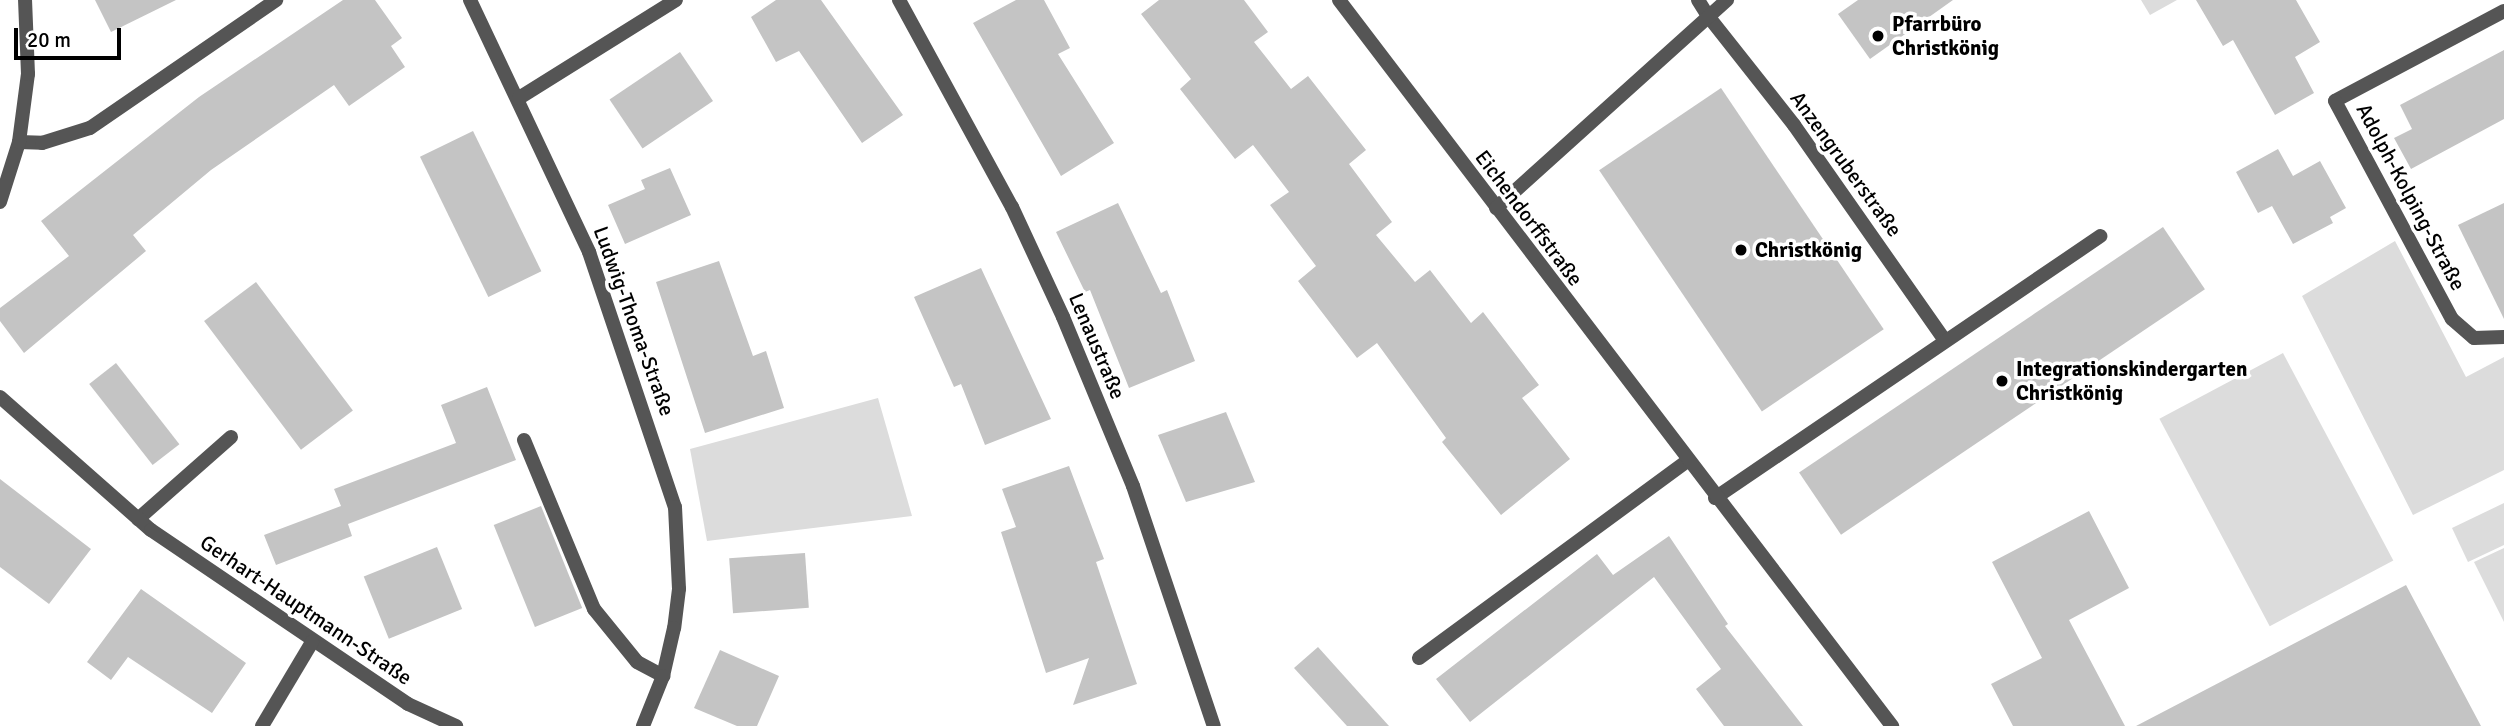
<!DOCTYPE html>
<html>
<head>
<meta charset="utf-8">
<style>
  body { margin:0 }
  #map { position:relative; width:2504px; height:726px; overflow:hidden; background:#fff; font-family:Signika,sans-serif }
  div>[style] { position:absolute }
  .green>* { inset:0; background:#dcdcdc; transform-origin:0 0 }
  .building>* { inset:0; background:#c4c4c4; transform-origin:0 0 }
  .service>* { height:14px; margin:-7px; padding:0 7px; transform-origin:7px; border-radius:7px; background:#555 }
  .pedestrian>* { height:14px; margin:-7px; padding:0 7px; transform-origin:7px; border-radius:7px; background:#555 }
  .minor>* { height:14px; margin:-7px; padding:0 7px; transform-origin:7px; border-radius:7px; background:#555 }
  .dots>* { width:19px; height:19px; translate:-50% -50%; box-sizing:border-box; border:4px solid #fff; border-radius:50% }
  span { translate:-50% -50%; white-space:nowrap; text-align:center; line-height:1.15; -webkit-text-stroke:7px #fff; paint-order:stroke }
  .poi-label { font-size:21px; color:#000; font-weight:700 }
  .left { translate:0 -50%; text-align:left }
  .street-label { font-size:21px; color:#000 }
  .scale { position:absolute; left:14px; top:28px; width:107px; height:32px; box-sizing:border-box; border:4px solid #000; border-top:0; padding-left:9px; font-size:21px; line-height:24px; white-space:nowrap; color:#000; -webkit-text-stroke:5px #fff; paint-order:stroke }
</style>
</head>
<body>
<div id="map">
  <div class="green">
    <div style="clip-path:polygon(2141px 0,2177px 0,2150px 15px)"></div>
    <div style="clip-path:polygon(2395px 241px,2466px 377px,2504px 357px,2504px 470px,2413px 515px,2302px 296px)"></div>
    <div style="left:2283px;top:353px;width:235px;height:140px;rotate:62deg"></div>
    <div style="clip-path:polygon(878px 398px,912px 516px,707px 541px,690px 449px)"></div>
    <div style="clip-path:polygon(2504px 503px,2504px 545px,2468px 562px,2452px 528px)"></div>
    <div style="clip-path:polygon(2504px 548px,2504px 622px,2474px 562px)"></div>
  </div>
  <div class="building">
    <div style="clip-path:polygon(95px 0,176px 0,111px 32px)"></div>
    <div style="clip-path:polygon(343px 0,375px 0,402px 38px,391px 46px,405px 67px,349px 106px,334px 85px,211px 170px,133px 235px,146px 251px,24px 353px,0 321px,0 308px,69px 256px,41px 221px,199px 97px)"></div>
    <div style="clip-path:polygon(776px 0,821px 0,903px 115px,862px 143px,799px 51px,776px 62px,751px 17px)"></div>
    <div style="clip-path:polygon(1016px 0,1044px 0,1070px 48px,1058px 54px,1114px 143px,1061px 176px,973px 23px)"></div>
    <div style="clip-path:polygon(1159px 0,1244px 0,1268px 32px,1254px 42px,1291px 89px,1308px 76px,1366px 150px,1349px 164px,1392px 222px,1376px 235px,1415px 282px,1430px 270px,1471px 323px,1483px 312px,1539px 385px,1522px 398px,1570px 459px,1501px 515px,1442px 442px,1446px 438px,1377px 343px,1357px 358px,1298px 281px,1316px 266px,1270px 205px,1289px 192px,1253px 145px,1235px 159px,1180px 89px,1191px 79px,1141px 14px)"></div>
    <div style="clip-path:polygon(1858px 0,1953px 0,1870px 59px,1838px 14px)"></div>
    <div style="clip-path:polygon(2196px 0,2296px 0,2320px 42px,2295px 57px,2314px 93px,2275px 115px,2233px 40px,2223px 46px)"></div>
    <div style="clip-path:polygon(2504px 50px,2504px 119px,2411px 169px,2394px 138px,2412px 129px,2400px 105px)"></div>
    <div style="left:680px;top:52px;width:59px;height:85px;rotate:56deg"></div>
    <div style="left:1721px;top:88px;width:291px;height:147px;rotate:56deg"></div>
    <div style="left:473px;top:131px;width:156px;height:59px;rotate:64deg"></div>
    <div style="clip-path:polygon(2278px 149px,2293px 176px,2320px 161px,2346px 208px,2330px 217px,2333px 223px,2293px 244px,2272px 206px,2258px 213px,2236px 172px)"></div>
    <div style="clip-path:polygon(670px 168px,691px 215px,625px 244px,608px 205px,645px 189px,641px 180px)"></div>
    <div style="clip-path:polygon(1118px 203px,1161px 293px,1167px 290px,1195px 361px,1129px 388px,1090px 290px,1085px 292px,1056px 232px)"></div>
    <div style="clip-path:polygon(2504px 203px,2504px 319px,2458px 225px)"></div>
    <div style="left:2163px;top:227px;width:75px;height:439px;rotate:56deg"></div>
    <div style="clip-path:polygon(719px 261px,753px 356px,766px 351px,784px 408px,705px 433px,656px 282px)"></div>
    <div style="clip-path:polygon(981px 268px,1051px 419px,985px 445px,961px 384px,954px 387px,914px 297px)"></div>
    <div style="left:256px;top:282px;width:161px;height:65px;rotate:53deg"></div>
    <div style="left:116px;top:363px;width:103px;height:34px;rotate:52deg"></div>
    <div style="clip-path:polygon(487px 387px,516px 460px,348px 524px,352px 536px,276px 565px,264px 535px,341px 506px,334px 489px,456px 443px,441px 405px)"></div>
    <div style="clip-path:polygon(1226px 412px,1255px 482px,1186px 502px,1158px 435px)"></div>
    <div style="clip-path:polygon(1069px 466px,1104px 559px,1096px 562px,1137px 684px,1073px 705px,1089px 658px,1046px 673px,1001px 532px,1016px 527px,1002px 489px)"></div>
    <div style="clip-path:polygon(0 479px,91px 549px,49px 604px,0 567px)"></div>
    <div style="left:541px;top:506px;width:110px;height:51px;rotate:68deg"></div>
    <div style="clip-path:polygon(2089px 511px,2129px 588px,2069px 620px,2125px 726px,2013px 726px,1991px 684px,2042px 658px,1992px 562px)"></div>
    <div style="clip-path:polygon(1669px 536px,1728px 624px,1725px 626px,1803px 726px,1724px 726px,1696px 689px,1721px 669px,1654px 577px,1470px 722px,1436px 679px,1597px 554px,1613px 575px)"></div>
    <div style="left:437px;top:547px;width:67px;height:79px;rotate:68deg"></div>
    <div style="left:805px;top:553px;width:55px;height:76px;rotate:86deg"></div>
    <div style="clip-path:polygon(2406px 585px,2481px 726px,2136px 726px,2341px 619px)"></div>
    <div style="clip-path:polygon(141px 589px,246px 663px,212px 713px,128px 657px,111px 680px,87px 662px)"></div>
    <div style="clip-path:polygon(1318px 647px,1389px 726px,1347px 726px,1294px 668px)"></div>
    <div style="clip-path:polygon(720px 650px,779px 676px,757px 726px,737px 726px,694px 708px)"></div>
  </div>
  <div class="service">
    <div style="left:524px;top:440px;width:183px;rotate:67.5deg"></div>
    <div style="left:594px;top:609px;width:68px;rotate:50.9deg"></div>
    <div style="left:637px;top:662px;width:30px;rotate:28deg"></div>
    <div style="left:138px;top:519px;width:124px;rotate:-41.4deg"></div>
    <div style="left:1419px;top:658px;width:333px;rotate:-36.3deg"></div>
  </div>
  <div class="pedestrian">
    <div style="left:1708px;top:16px;width:139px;rotate:51.7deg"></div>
    <div style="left:1794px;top:125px;width:261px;rotate:55deg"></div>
    <div style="left:1715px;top:498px;width:466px;rotate:-34.2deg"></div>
  </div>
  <div class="minor">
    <div style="left:470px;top:0;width:279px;rotate:64.7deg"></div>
    <div style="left:589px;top:252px;width:269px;rotate:71.4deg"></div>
    <div style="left:675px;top:507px;width:82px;rotate:87.2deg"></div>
    <div style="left:679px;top:589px;width:39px;rotate:97deg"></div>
    <div style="left:674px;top:628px;width:49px;rotate:102.9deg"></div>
    <div style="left:663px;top:676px;width:54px;rotate:111.8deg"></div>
    <div style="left:899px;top:0;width:236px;rotate:61.4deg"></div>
    <div style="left:1012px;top:207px;width:121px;rotate:65.1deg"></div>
    <div style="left:1063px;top:317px;width:183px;rotate:67.5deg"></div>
    <div style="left:1133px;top:486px;width:253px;rotate:71.4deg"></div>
    <div style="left:1339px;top:0;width:913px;rotate:52.7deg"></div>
    <div style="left:1698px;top:0;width:19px;rotate:58deg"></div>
    <div style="left:2504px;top:11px;width:191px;rotate:152deg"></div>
    <div style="left:2335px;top:101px;width:247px;rotate:61.8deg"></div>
    <div style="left:2452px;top:319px;width:29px;rotate:41deg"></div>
    <div style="left:2474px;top:338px;width:30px;rotate:-2deg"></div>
    <div style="left:519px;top:98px;width:185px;rotate:-32deg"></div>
    <div style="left:19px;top:142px;width:23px;rotate:2deg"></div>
    <div style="left:42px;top:143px;width:50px;rotate:-17.4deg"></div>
    <div style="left:90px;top:128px;width:226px;rotate:-34.5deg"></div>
    <div style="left:0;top:202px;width:63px;rotate:-72.4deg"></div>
    <div style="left:19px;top:142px;width:69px;rotate:-82.5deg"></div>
    <div style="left:28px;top:74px;width:74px;rotate:-92.3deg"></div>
    <div style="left:1496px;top:208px;width:311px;rotate:-42deg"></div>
    <div style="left:0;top:397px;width:201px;rotate:41.4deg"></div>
    <div style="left:151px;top:530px;width:310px;rotate:34.1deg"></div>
    <div style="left:408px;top:704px;width:53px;rotate:24.6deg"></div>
    <div style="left:262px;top:726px;width:98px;rotate:-59.2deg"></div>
  </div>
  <div class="dots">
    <div style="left:1878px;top:36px;background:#000"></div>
    <div style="left:1741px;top:250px;background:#000"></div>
    <div style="left:2002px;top:381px;background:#000"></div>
  </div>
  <div class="poi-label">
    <span class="left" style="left:1892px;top:36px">Pfarrbüro<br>Christkönig</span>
    <span class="left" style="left:1755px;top:250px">Christkönig</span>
    <span class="left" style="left:2016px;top:381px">Integrationskindergarten<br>Christkönig</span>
  </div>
  <div class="street-label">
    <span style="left:1846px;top:164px;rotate:54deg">Anzengruberstraße</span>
    <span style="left:2411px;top:197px;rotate:62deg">Adolph-Kolping-Straße</span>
    <span style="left:1529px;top:218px;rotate:53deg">Eichendorffstraße</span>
    <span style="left:634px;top:321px;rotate:70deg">Ludwig-Thoma-Straße</span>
    <span style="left:1097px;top:346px;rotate:67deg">Lenaustraße</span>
    <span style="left:306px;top:610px;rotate:34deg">Gerhart-Hauptmann-Straße</span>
  </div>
  <div class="scale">20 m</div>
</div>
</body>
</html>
